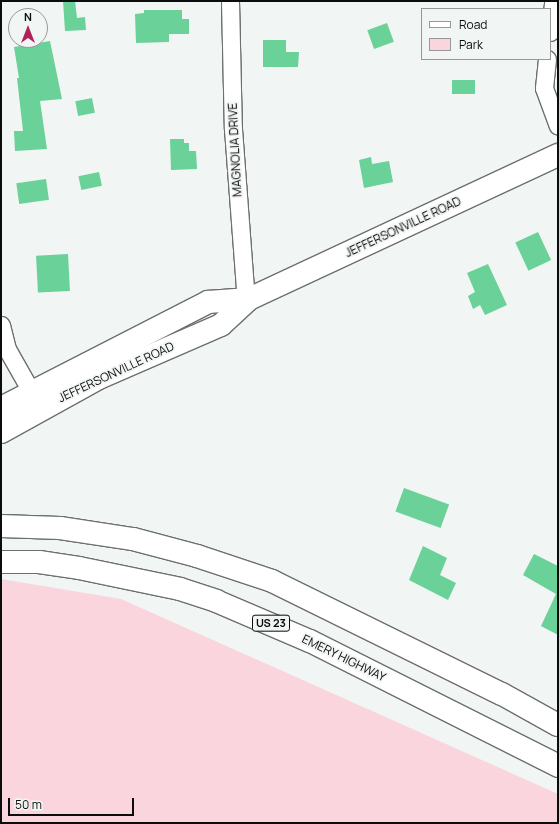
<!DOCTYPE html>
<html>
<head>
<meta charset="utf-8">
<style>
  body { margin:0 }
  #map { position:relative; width:559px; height:824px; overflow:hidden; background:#f1f5f3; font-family:Manrope,sans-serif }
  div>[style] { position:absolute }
  .green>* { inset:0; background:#fbd5dd }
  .building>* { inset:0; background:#6ad199; transform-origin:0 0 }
  .roads { filter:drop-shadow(1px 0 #6c706d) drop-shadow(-1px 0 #6c706d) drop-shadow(0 1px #6c706d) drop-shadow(0 -1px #6c706d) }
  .street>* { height:17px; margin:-8.5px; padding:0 8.5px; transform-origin:8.5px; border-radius:8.5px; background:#fff }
  .secondary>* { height:22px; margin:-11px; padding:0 11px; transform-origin:11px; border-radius:11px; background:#fff }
  .highway>* { height:22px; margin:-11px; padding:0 11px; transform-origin:11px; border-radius:11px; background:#fff }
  span { translate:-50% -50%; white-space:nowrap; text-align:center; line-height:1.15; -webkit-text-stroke:3.5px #f1f5f3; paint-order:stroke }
  .shield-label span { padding:1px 3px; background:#f1f5f3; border:1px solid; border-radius:3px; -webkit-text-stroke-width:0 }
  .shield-label { font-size:11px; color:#0b0d0c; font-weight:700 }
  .street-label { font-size:12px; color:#0b0d0c }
  .frame { position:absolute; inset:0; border:2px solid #0b0d0c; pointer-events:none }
  .legend { position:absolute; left:421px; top:8px; width:130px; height:52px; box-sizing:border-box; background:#f1f5f3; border:1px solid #959897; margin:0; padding:5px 7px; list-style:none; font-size:12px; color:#0b0d0c }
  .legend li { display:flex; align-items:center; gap:8px; height:20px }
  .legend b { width:20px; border:1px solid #959897 }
  .north { position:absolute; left:8px; top:8px; width:40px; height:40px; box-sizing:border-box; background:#f1f5f3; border:1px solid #959897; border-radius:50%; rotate:0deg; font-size:11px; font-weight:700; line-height:16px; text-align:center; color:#0b0d0c }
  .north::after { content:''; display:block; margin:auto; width:14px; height:18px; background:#b1225a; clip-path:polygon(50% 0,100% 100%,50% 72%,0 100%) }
  .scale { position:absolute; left:8px; top:798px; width:126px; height:18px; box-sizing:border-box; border:2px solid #0b0d0c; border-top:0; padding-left:5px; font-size:12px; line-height:14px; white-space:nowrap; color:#0b0d0c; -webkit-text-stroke:3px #f1f5f3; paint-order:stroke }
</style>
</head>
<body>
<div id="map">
  <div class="green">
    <div style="clip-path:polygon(1px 579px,121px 599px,558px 794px,558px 823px,1px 823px)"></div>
  </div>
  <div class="building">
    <div style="clip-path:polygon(63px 1px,75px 1px,77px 18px,85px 17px,86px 30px,65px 31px)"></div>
    <div style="clip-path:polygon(144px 10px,182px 10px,182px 19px,189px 19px,189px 34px,169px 34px,169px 42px,136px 43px,135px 14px,144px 13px)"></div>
    <div style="left:387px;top:23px;width:20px;height:21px;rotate:70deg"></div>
    <div style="clip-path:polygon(263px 40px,286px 40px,286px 52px,299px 52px,298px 67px,263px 67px)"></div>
    <div style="clip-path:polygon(50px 41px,62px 99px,40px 101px,47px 149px,15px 151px,14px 131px,23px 131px,17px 78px,19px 78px,14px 47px)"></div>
    <div style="left:452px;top:80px;width:23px;height:14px"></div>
    <div style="left:92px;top:98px;width:15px;height:17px;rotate:79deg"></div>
    <div style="clip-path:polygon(170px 139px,184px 139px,184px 143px,189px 143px,189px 151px,196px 151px,197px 169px,171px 170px)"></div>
    <div style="clip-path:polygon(371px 157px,372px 164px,389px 161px,393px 182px,364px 188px,359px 160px)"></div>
    <div style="left:99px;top:172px;width:14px;height:21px;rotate:78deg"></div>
    <div style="left:46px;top:179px;width:21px;height:30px;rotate:82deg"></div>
    <div style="left:538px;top:232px;width:31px;height:25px;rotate:65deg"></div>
    <div style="left:68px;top:254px;width:37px;height:32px;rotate:87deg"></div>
    <div style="clip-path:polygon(488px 264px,507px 305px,485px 315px,480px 305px,473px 309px,468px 296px,475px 292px,467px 273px)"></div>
    <div style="left:404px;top:488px;width:48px;height:25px;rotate:20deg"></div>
    <div style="clip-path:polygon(423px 546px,447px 558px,440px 575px,456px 583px,448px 600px,409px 580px)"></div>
    <div style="clip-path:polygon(534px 554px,558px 566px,558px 635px,541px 626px,556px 594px,523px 575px)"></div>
  </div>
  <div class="roads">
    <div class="street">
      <div style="left:230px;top:1px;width:128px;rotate:88.7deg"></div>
      <div style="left:233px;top:129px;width:160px;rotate:85.7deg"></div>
      <div style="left:245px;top:289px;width:11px;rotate:68deg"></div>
      <div style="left:550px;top:32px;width:31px;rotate:-84deg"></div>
      <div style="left:547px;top:59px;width:29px;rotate:96deg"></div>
      <div style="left:544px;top:88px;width:40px;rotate:69.8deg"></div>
      <div style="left:1px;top:325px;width:25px;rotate:76deg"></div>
      <div style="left:7px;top:349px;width:51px;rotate:60.4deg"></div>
    </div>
    <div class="secondary">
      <div style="left:1px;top:408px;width:233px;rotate:-27.1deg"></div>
      <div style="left:208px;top:302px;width:41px;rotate:-4.2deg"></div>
      <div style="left:1px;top:432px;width:112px;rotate:-28.9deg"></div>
      <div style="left:99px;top:378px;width:133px;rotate:-23.5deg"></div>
      <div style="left:221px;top:325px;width:38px;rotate:-43deg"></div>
      <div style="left:249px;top:299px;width:341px;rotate:-25deg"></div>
    </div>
    <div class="highway">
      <div style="left:1px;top:526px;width:59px;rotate:1.9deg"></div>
      <div style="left:60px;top:528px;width:74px;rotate:8.6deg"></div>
      <div style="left:133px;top:539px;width:66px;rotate:14.9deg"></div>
      <div style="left:197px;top:556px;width:79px;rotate:18.4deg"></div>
      <div style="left:272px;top:581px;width:256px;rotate:26.2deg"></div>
      <div style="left:502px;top:694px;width:64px;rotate:29deg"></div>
      <div style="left:1px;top:562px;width:38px"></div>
      <div style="left:39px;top:562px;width:40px;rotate:8.5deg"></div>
      <div style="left:79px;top:568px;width:103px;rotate:11.7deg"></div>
      <div style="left:180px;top:589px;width:38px;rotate:18deg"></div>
      <div style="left:216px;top:601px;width:102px;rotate:23.1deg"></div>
      <div style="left:310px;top:641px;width:278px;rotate:26.7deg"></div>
    </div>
  </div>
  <div class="shield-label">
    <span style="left:271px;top:623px">US 23</span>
  </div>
  <div class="street-label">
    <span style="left:235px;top:150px;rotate:-93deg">MAGNOLIA DRIVE</span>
    <span style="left:403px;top:227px;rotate:-25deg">JEFFERSONVILLE ROAD</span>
    <span style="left:116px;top:372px;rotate:-25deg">JEFFERSONVILLE ROAD</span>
    <span style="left:344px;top:658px;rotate:26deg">EMERY HIGHWAY</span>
  </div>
  <div class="frame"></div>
  <ul class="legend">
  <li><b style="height:5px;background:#fff"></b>Road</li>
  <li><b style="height:11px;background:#fbd5dd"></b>Park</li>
  </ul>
  <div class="north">N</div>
  <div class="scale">50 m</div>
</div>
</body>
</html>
